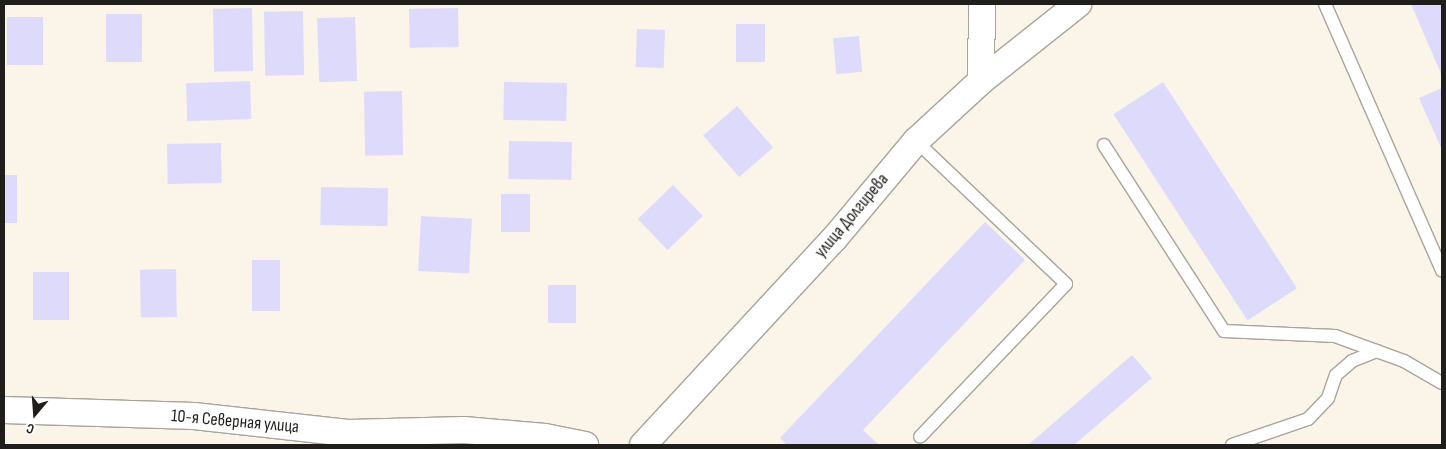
<!DOCTYPE html>
<html>
<head>
<meta charset="utf-8">
<style>
  body { margin:0 }
  #map { position:relative; width:1446px; height:449px; overflow:hidden; background:#faf4e9; font-family:"Sofia Sans Condensed",sans-serif }
  div>[style] { position:absolute }
  .building>* { inset:0; background:#dedafc; transform-origin:0 0 }
  .roads { filter:drop-shadow(1px 0 #a9a499) drop-shadow(-1px 0 #a9a499) drop-shadow(0 1px #a9a499) drop-shadow(0 -1px #a9a499) }
  .service>* { height:12px; margin:-6px; padding:0 6px; transform-origin:6px; border-radius:6px; background:#fff }
  .minor>* { height:26px; margin:-13px; padding:0 13px; transform-origin:13px; border-radius:13px; background:#fff }
  span { translate:-50% -50%; white-space:nowrap; text-align:center; line-height:1.15; -webkit-text-stroke:4px #fff; paint-order:stroke }
  .street-label { font-size:18px; color:#201e1a }
  .frame { position:absolute; inset:0; border:5px solid #201e1a; pointer-events:none }
  .north { position:absolute; left:10px; top:389px; width:50px; height:50px; -webkit-text-stroke:4px #fff; paint-order:stroke; rotate:198deg; font-size:14px; font-weight:700; line-height:20px; text-align:center; color:#201e1a }
  .north::after { content:''; display:block; margin:auto; width:18px; height:22px; background:#201e1a; clip-path:polygon(50% 0,100% 100%,50% 72%,0 100%) }
</style>
</head>
<body>
<div id="map">
  <div class="building">
    <div style="clip-path:polygon(1411px 4px,1442px 4px,1442px 76px)"></div>
    <div style="left:252px;top:8px;width:63px;height:39px;rotate:89deg"></div>
    <div style="left:458px;top:8px;width:39px;height:49px;rotate:89deg"></div>
    <div style="left:303px;top:11px;width:64px;height:39px;rotate:89deg"></div>
    <div style="left:106px;top:14px;width:36px;height:48px"></div>
    <div style="left:7px;top:17px;width:36px;height:48px"></div>
    <div style="left:355px;top:17px;width:64px;height:38px;rotate:88deg"></div>
    <div style="left:736px;top:24px;width:29px;height:38px"></div>
    <div style="left:637px;top:29px;width:28px;height:38px;rotate:2deg"></div>
    <div style="left:859px;top:36px;width:36px;height:26px;rotate:85deg"></div>
    <div style="left:250px;top:81px;width:38px;height:64px;rotate:88deg"></div>
    <div style="left:504px;top:82px;width:63px;height:38px;rotate:1deg"></div>
    <div style="left:1163px;top:82px;width:246px;height:59px;rotate:57deg"></div>
    <div style="clip-path:polygon(1442px 88px,1442px 150px,1419px 98px)"></div>
    <div style="left:402px;top:91px;width:64px;height:38px;rotate:89deg"></div>
    <div style="left:737px;top:106px;width:55px;height:45px;rotate:49deg"></div>
    <div style="left:509px;top:141px;width:63px;height:38px;rotate:1deg"></div>
    <div style="left:221px;top:143px;width:40px;height:54px;rotate:89deg"></div>
    <div style="left:4px;top:175px;width:13px;height:48px"></div>
    <div style="left:673px;top:185px;width:43px;height:49px;rotate:46deg"></div>
    <div style="left:321px;top:187px;width:67px;height:38px;rotate:1deg"></div>
    <div style="left:501px;top:194px;width:29px;height:38px"></div>
    <div style="left:421px;top:216px;width:51px;height:55px;rotate:3deg"></div>
    <div style="clip-path:polygon(985px 222px,1025px 260px,863px 430px,879px 445px,787px 445px,780px 438px)"></div>
    <div style="left:252px;top:260px;width:28px;height:51px"></div>
    <div style="left:176px;top:269px;width:48px;height:36px;rotate:89deg"></div>
    <div style="left:33px;top:272px;width:36px;height:48px"></div>
    <div style="left:548px;top:285px;width:28px;height:38px"></div>
    <div style="clip-path:polygon(1132px 355px,1152px 378px,1074px 445px,1028px 445px)"></div>
  </div>
  <div class="roads">
    <div class="service">
      <div style="left:1325px;top:4px;width:291px;rotate:66.3deg"></div>
      <div style="left:916px;top:141px;width:207px;rotate:43.6deg"></div>
      <div style="left:1066px;top:284px;width:211px;rotate:133.7deg"></div>
      <div style="left:1104px;top:145px;width:221px;rotate:57.2deg"></div>
      <div style="left:1224px;top:331px;width:111px;rotate:2.6deg"></div>
      <div style="left:1335px;top:336px;width:73px;rotate:19.9deg"></div>
      <div style="left:1404px;top:361px;width:44px;rotate:30.1deg"></div>
      <div style="left:1232px;top:445px;width:80px;rotate:-18.9deg"></div>
      <div style="left:1308px;top:419px;width:29px;rotate:-46deg"></div>
      <div style="left:1328px;top:398px;width:24px;rotate:-71deg"></div>
      <div style="left:1336px;top:375px;width:21px;rotate:-41deg"></div>
      <div style="left:1352px;top:361px;width:27px;rotate:-22deg"></div>
    </div>
    <div class="minor">
      <div style="left:981px;top:81px;width:77px;rotate:-89.3deg"></div>
      <div style="left:4px;top:410px;width:190px;rotate:1.8deg"></div>
      <div style="left:194px;top:416px;width:155px;rotate:6.3deg"></div>
      <div style="left:348px;top:433px;width:116px;rotate:-1.5deg"></div>
      <div style="left:464px;top:430px;width:81px;rotate:4.9deg"></div>
      <div style="left:545px;top:437px;width:41px;rotate:11.3deg"></div>
      <div style="left:643px;top:445px;width:281px;rotate:-47.2deg"></div>
      <div style="left:834px;top:239px;width:128px;rotate:-50.1deg"></div>
      <div style="left:916px;top:141px;width:88px;rotate:-42.7deg"></div>
      <div style="left:981px;top:81px;width:124px;rotate:-38.4deg"></div>
    </div>
  </div>
  <div class="street-label">
    <span style="left:852px;top:216px;rotate:-50deg">улица Долгирева</span>
    <span style="left:235px;top:422px;rotate:5deg">10-я Северная улица</span>
  </div>
  <div class="frame"></div>
  <div class="north">С</div>
</div>
</body>
</html>
